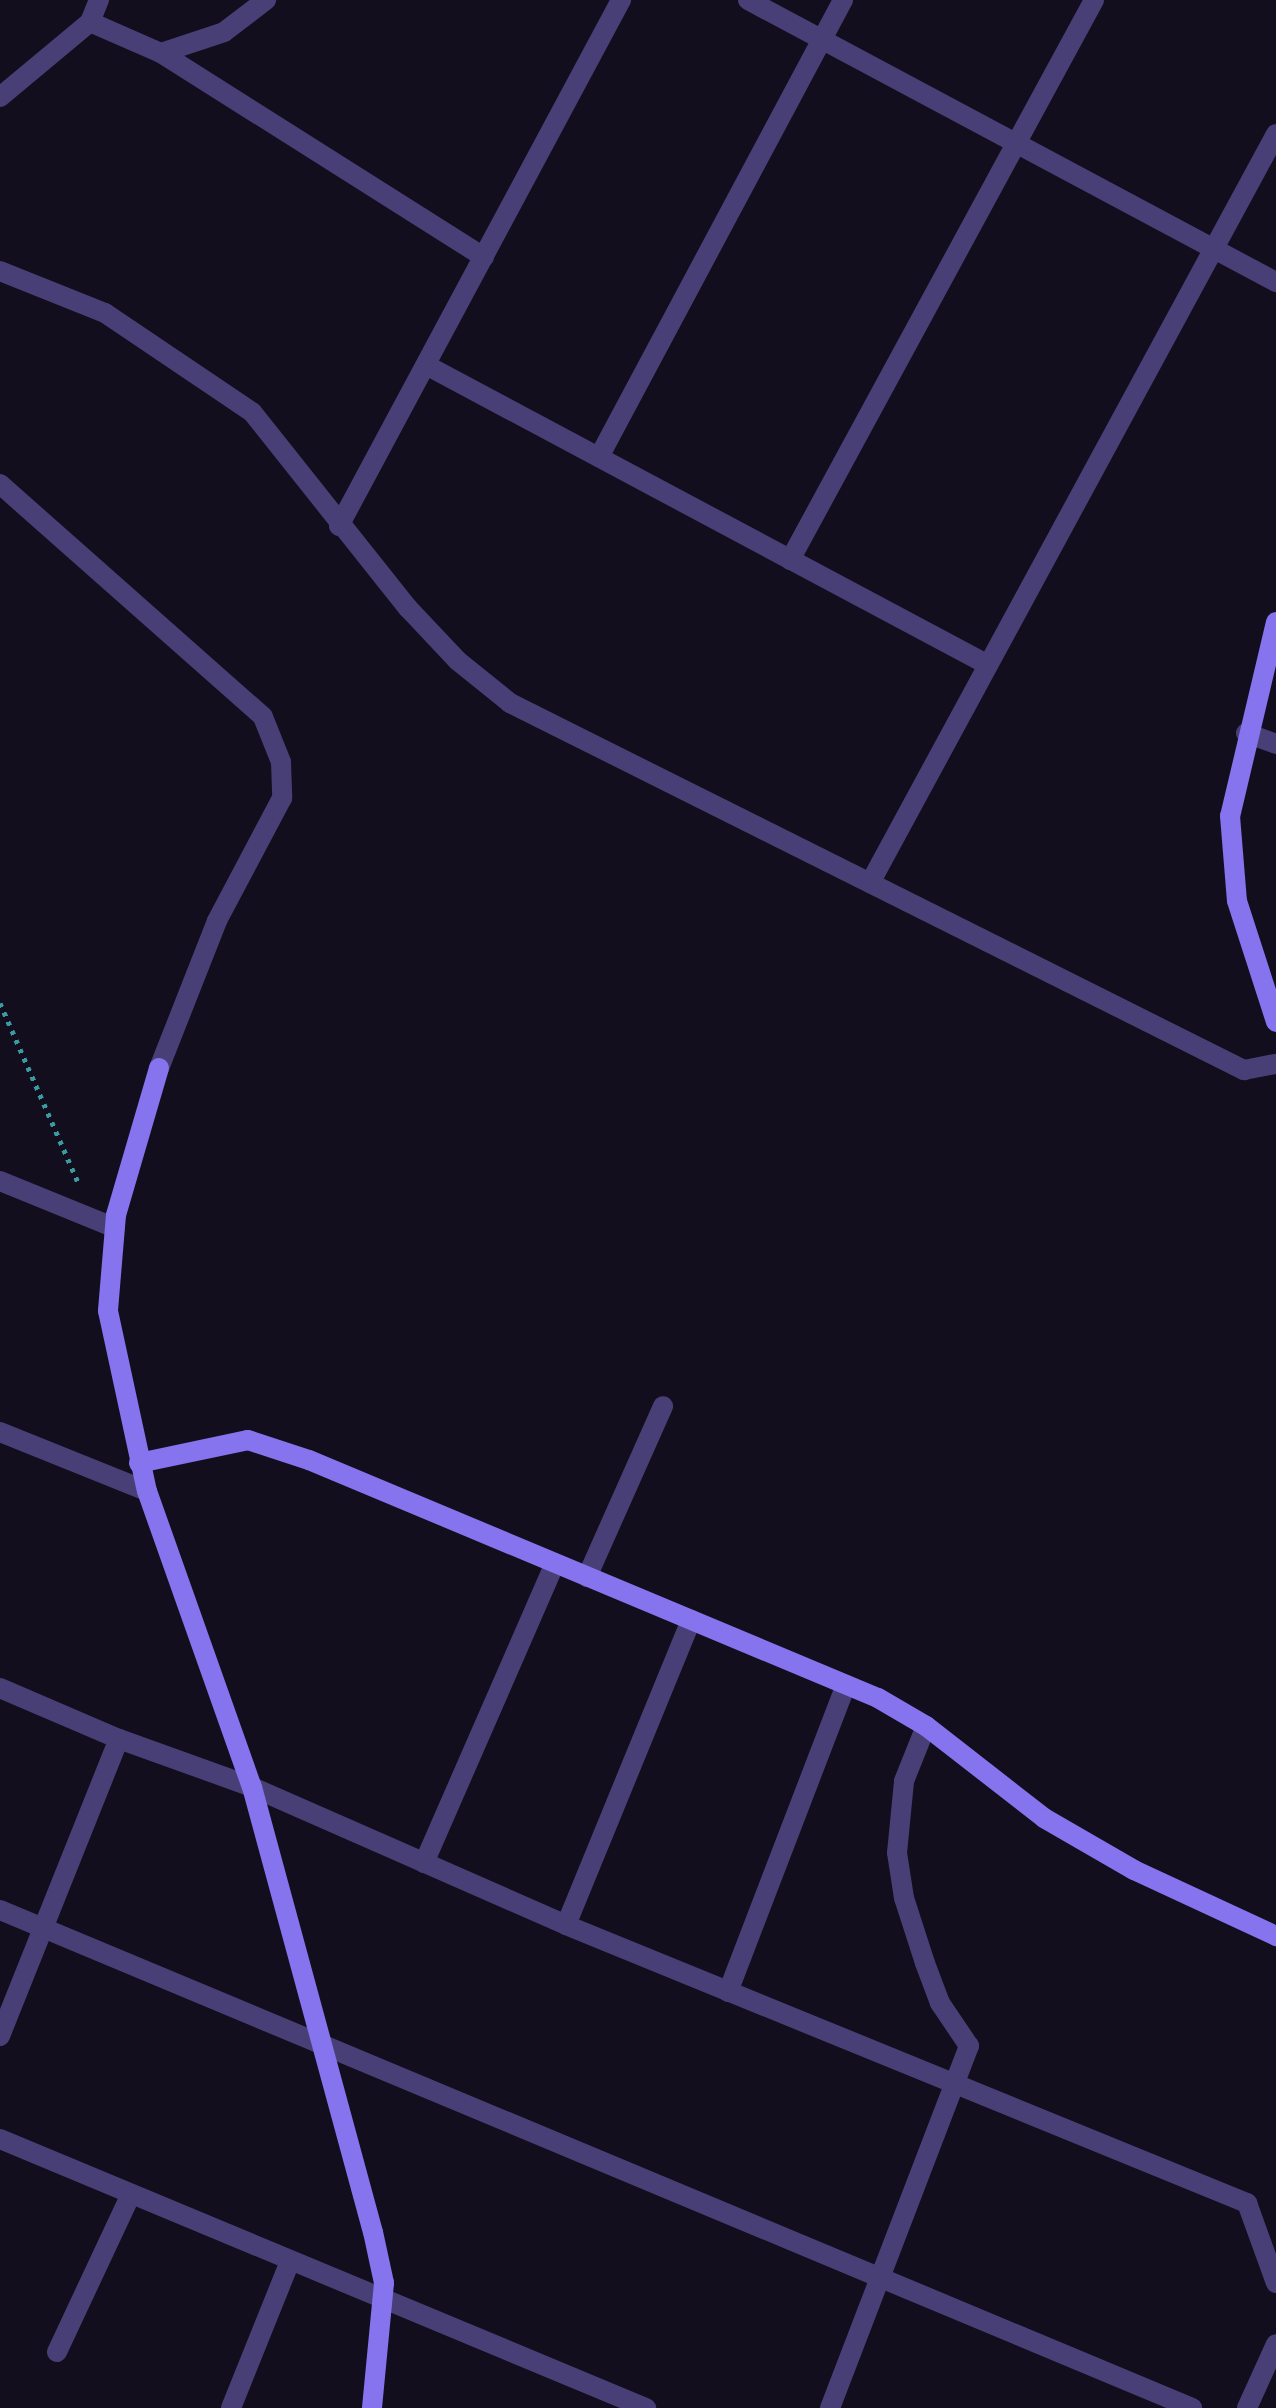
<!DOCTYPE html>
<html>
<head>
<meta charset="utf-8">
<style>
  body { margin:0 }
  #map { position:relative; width:1276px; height:2408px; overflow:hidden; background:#130e1d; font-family:"Roboto Condensed",sans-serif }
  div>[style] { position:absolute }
  .path>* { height:5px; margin-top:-2.5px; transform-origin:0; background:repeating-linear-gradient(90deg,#3b9ba3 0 4px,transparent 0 10px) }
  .street>* { height:20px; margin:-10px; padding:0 10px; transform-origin:10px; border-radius:10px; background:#493f77 }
  .secondary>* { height:20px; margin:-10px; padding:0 10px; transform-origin:10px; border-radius:10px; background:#8673ee }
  span { translate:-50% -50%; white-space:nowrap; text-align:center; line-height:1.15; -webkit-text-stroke:8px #130e1d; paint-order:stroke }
</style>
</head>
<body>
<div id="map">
  <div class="path">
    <div style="left:0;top:1003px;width:195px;rotate:66.5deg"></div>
  </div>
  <div class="street">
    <div style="left:748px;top:0;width:599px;rotate:28.11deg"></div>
    <div style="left:90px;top:22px;width:24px;rotate:-68deg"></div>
    <div style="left:161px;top:53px;width:382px;rotate:32.3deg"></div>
    <div style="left:0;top:97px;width:117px;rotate:-39.8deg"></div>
    <div style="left:90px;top:22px;width:77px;rotate:23.6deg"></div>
    <div style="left:161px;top:53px;width:66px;rotate:-18.4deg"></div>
    <div style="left:224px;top:32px;width:53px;rotate:-37.3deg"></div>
    <div style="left:0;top:271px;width:113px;rotate:21.8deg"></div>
    <div style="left:105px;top:313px;width:177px;rotate:34deg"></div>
    <div style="left:252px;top:412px;width:251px;rotate:51.5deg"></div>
    <div style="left:408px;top:608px;width:73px;rotate:46.7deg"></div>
    <div style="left:458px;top:661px;width:67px;rotate:38.9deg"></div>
    <div style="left:510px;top:703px;width:821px;rotate:26.57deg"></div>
    <div style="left:1244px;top:1070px;width:33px;rotate:-11deg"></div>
    <div style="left:426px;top:365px;width:637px;rotate:28.09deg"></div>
    <div style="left:599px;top:457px;width:518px;rotate:-61.9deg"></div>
    <div style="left:0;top:484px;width:351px;rotate:41.5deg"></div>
    <div style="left:263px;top:717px;width:48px;rotate:68.2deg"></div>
    <div style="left:281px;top:762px;width:36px;rotate:88deg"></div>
    <div style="left:282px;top:798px;width:139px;rotate:117.9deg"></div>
    <div style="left:217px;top:921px;width:158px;rotate:111.5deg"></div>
    <div style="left:339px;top:526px;width:597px;rotate:-61.8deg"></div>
    <div style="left:790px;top:560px;width:637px;rotate:-61.5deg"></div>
    <div style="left:1246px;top:733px;width:32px;rotate:20deg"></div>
    <div style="left:870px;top:883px;width:852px;rotate:-61.54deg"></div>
    <div style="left:0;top:1181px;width:124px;rotate:22.2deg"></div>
    <div style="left:0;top:1432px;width:158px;rotate:21.9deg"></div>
    <div style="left:587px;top:1577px;width:187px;rotate:-66deg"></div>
    <div style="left:0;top:1688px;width:129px;rotate:23.2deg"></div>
    <div style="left:119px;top:1739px;width:141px;rotate:19.8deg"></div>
    <div style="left:252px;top:1787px;width:343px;rotate:23.7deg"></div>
    <div style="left:566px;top:1925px;width:736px;rotate:22.21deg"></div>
    <div style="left:1247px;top:2203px;width:85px;rotate:70.1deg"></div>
    <div style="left:424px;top:1863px;width:327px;rotate:-66.4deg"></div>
    <div style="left:0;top:1910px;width:1292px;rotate:22.67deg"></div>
    <div style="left:566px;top:1925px;width:330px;rotate:-67.7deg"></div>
    <div style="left:728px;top:1992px;width:329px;rotate:-69deg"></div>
    <div style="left:0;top:2036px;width:320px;rotate:-68.2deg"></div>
    <div style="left:0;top:2139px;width:700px;rotate:22.61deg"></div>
    <div style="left:57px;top:2352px;width:174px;rotate:-64.9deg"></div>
    <div style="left:231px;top:2408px;width:158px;rotate:-68.1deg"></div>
    <div style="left:830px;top:2408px;width:388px;rotate:-69deg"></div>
    <div style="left:969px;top:2046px;width:52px;rotate:-124deg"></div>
    <div style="left:940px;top:2003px;width:43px;rotate:-110.6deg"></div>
    <div style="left:925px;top:1963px;width:68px;rotate:-107.9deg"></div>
    <div style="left:904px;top:1898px;width:46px;rotate:-98.8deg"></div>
    <div style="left:897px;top:1853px;width:72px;rotate:-84.4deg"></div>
    <div style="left:904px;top:1781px;width:59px;rotate:-68.2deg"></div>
    <div style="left:1247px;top:2408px;width:70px;rotate:-65.6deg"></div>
  </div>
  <div class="secondary">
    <div style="left:1276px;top:622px;width:199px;rotate:103.3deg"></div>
    <div style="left:1230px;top:816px;width:85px;rotate:85.3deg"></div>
    <div style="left:1237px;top:901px;width:127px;rotate:72.1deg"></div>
    <div style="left:159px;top:1068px;width:153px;rotate:106.3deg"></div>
    <div style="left:116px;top:1215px;width:96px;rotate:94.8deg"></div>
    <div style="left:108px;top:1311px;width:184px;rotate:77.8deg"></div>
    <div style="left:147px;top:1491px;width:314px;rotate:70.5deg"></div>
    <div style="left:252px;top:1787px;width:461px;rotate:74.8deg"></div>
    <div style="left:373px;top:2232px;width:52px;rotate:77.8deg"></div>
    <div style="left:384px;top:2283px;width:126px;rotate:95.5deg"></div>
    <div style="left:139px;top:1463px;width:111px;rotate:-11.9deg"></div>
    <div style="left:248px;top:1440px;width:64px;rotate:18.2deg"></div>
    <div style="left:309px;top:1460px;width:617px;rotate:22.7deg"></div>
    <div style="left:878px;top:1698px;width:56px;rotate:30.3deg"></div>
    <div style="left:926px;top:1726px;width:150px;rotate:37.9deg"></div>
    <div style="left:1044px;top:1818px;width:104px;rotate:30deg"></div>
    <div style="left:1134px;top:1870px;width:157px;rotate:24.9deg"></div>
  </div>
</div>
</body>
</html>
